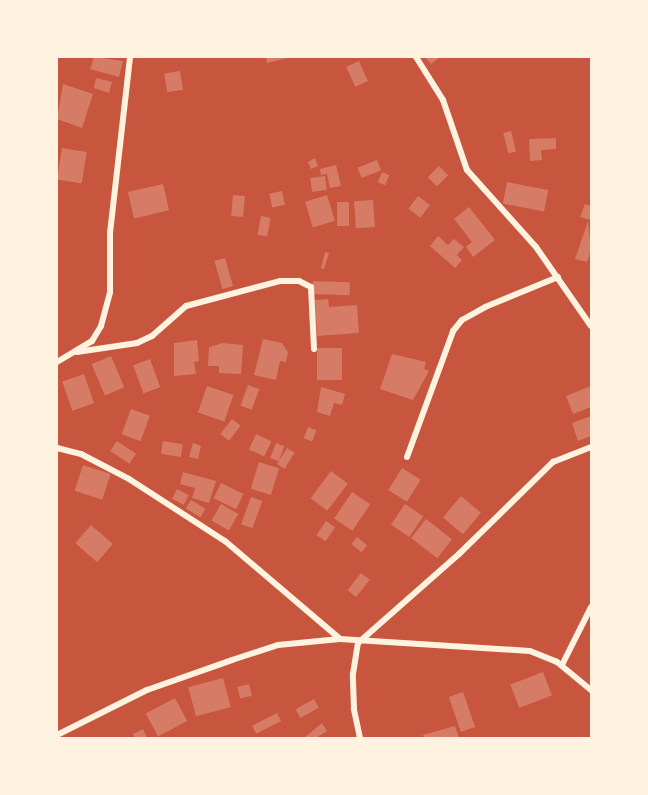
<!DOCTYPE html>
<html>
<head>
<meta charset="utf-8">
<style>
  body { margin:0 }
  #map { position:relative; width:648px; height:795px; overflow:hidden; background:#c8553d; font-family:Mulish,sans-serif }
  div>[style] { position:absolute }
  .building>* { inset:0; background:#d67c66; transform-origin:0 0 }
  .minor>* { height:6px; margin:-3px; padding:0 3px; transform-origin:3px; border-radius:3px; background:#fff3e0 }
  span { translate:-50% -50%; white-space:nowrap; text-align:center; line-height:1.15; -webkit-text-stroke:6px #fff3e0; paint-order:stroke }
  .frame { position:absolute; inset:0; border:58px solid #fff3e0; pointer-events:none }
</style>
</head>
<body>
<div id="map">
  <div class="building">
    <div style="clip-path:polygon(94px 57px,123px 61px,119px 77px,90px 69px)"></div>
    <div style="clip-path:polygon(266px 57px,287px 57px,288px 58px,267px 63px)"></div>
    <div style="clip-path:polygon(425px 57px,440px 57px,431px 64px)"></div>
    <div style="left:359px;top:61px;width:22px;height:14px;rotate:66deg"></div>
    <div style="left:180px;top:71px;width:19px;height:16px;rotate:81deg"></div>
    <div style="clip-path:polygon(96px 78px,112px 82px,109px 93px,94px 88px)"></div>
    <div style="clip-path:polygon(63px 84px,93px 94px,82px 128px,57px 119px)"></div>
    <div style="left:511px;top:131px;width:21px;height:8px;rotate:76deg"></div>
    <div style="clip-path:polygon(556px 138px,556px 149px,541px 150px,542px 160px,530px 161px,529px 139px)"></div>
    <div style="left:62px;top:148px;width:25px;height:32px;rotate:9deg"></div>
    <div style="clip-path:polygon(315px 158px,318px 166px,311px 169px,308px 162px)"></div>
    <div style="left:377px;top:160px;width:11px;height:21px;rotate:68deg"></div>
    <div style="clip-path:polygon(336px 165px,341px 186px,330px 188px,327px 174px,321px 175px,320px 169px)"></div>
    <div style="left:439px;top:166px;width:13px;height:16px;rotate:45deg"></div>
    <div style="left:382px;top:172px;width:8px;height:11px;rotate:23deg"></div>
    <div style="left:325px;top:176px;width:14px;height:15px;rotate:82deg"></div>
    <div style="left:507px;top:182px;width:42px;height:22px;rotate:11deg"></div>
    <div style="left:163px;top:184px;width:27px;height:36px;rotate:77deg"></div>
    <div style="left:282px;top:191px;width:14px;height:13px;rotate:78deg"></div>
    <div style="left:233px;top:195px;width:12px;height:21px;rotate:5deg"></div>
    <div style="left:327px;top:195px;width:27px;height:23px;rotate:73deg"></div>
    <div style="left:418px;top:196px;width:15px;height:16px;rotate:37deg"></div>
    <div style="left:373px;top:200px;width:27px;height:19px;rotate:86deg"></div>
    <div style="left:337px;top:202px;width:12px;height:24px"></div>
    <div style="clip-path:polygon(585px 204px,591px 206px,591px 220px,580px 217px)"></div>
    <div style="clip-path:polygon(469px 207px,495px 240px,473px 257px,466px 247px,472px 242px,454px 219px)"></div>
    <div style="left:261px;top:216px;width:10px;height:19px;rotate:11deg"></div>
    <div style="clip-path:polygon(588px 221px,591px 250px,587px 262px,575px 259px)"></div>
    <div style="clip-path:polygon(438px 236px,448px 245px,454px 239px,464px 247px,457px 255px,462px 260px,455px 268px,430px 246px)"></div>
    <div style="clip-path:polygon(325px 252px,329px 253px,324px 269px,321px 268px)"></div>
    <div style="left:225px;top:258px;width:29px;height:11px;rotate:74deg"></div>
    <div style="left:313px;top:281px;width:37px;height:13px;rotate:2deg"></div>
    <div style="clip-path:polygon(328px 299px,329px 307px,357px 305px,359px 333px,317px 336px,315px 300px)"></div>
    <div style="clip-path:polygon(263px 339px,282px 343px,288px 352px,286px 362px,280px 361px,276px 380px,254px 375px)"></div>
    <div style="clip-path:polygon(197px 340px,199px 361px,194px 362px,196px 374px,174px 376px,174px 343px)"></div>
    <div style="clip-path:polygon(223px 343px,243px 345px,241px 374px,219px 373px,219px 366px,208px 366px,209px 347px)"></div>
    <div style="left:317px;top:348px;width:25px;height:32px"></div>
    <div style="clip-path:polygon(392px 354px,426px 362px,424px 369px,429px 371px,413px 400px,380px 389px)"></div>
    <div style="left:111px;top:356px;width:34px;height:21px;rotate:67deg"></div>
    <div style="left:150px;top:359px;width:30px;height:18px;rotate:70deg"></div>
    <div style="left:84px;top:374px;width:31px;height:23px;rotate:71deg"></div>
    <div style="left:248px;top:385px;width:12px;height:22px;rotate:20deg"></div>
    <div style="left:207px;top:386px;width:28px;height:28px;rotate:19deg"></div>
    <div style="clip-path:polygon(591px 386px,591px 407px,573px 414px,566px 396px)"></div>
    <div style="clip-path:polygon(321px 387px,345px 394px,342px 405px,334px 403px,330px 416px,317px 412px)"></div>
    <div style="left:131px;top:409px;width:20px;height:27px;rotate:20deg"></div>
    <div style="clip-path:polygon(591px 416px,591px 436px,578px 441px,572px 423px)"></div>
    <div style="left:232px;top:419px;width:11px;height:19px;rotate:38deg"></div>
    <div style="left:308px;top:427px;width:9px;height:12px;rotate:21deg"></div>
    <div style="left:256px;top:434px;width:17px;height:17px;rotate:25deg"></div>
    <div style="left:117px;top:441px;width:23px;height:12px;rotate:34deg"></div>
    <div style="left:163px;top:441px;width:20px;height:13px;rotate:9deg"></div>
    <div style="clip-path:polygon(193px 443px,201px 446px,198px 459px,189px 457px)"></div>
    <div style="left:276px;top:443px;width:9px;height:16px;rotate:21deg"></div>
    <div style="left:287px;top:448px;width:9px;height:19px;rotate:32deg"></div>
    <div style="left:259px;top:462px;width:21px;height:28px;rotate:17deg"></div>
    <div style="left:83px;top:465px;width:29px;height:27px;rotate:18deg"></div>
    <div style="left:402px;top:468px;width:22px;height:26px;rotate:32deg"></div>
    <div style="left:331px;top:471px;width:21px;height:34px;rotate:37deg"></div>
    <div style="clip-path:polygon(183px 472px,216px 481px,209px 503px,192px 498px,195px 488px,180px 484px)"></div>
    <div style="left:221px;top:483px;width:25px;height:17px;rotate:26deg"></div>
    <div style="left:177px;top:489px;width:13px;height:11px;rotate:27deg"></div>
    <div style="left:352px;top:492px;width:22px;height:32px;rotate:34deg"></div>
    <div style="left:461px;top:496px;width:26px;height:28px;rotate:40deg"></div>
    <div style="left:251px;top:497px;width:12px;height:29px;rotate:20deg"></div>
    <div style="left:191px;top:500px;width:17px;height:10px;rotate:31deg"></div>
    <div style="left:221px;top:504px;width:20px;height:19px;rotate:30deg"></div>
    <div style="left:405px;top:504px;width:22px;height:25px;rotate:34deg"></div>
    <div style="left:426px;top:519px;width:33px;height:24px;rotate:38deg"></div>
    <div style="left:326px;top:521px;width:11px;height:17px;rotate:34deg"></div>
    <div style="left:91px;top:525px;width:29px;height:24px;rotate:41deg"></div>
    <div style="left:357px;top:537px;width:13px;height:9px;rotate:39deg"></div>
    <div style="left:361px;top:573px;width:11px;height:22px;rotate:38deg"></div>
    <div style="left:543px;top:672px;width:25px;height:35px;rotate:69deg"></div>
    <div style="left:223px;top:678px;width:30px;height:36px;rotate:75deg"></div>
    <div style="left:249px;top:684px;width:12px;height:12px;rotate:76deg"></div>
    <div style="left:463px;top:692px;width:37px;height:15px;rotate:71deg"></div>
    <div style="left:175px;top:698px;width:26px;height:33px;rotate:62deg"></div>
    <div style="left:314px;top:699px;width:10px;height:21px;rotate:61deg"></div>
    <div style="left:277px;top:713px;width:9px;height:28px;rotate:63deg"></div>
    <div style="clip-path:polygon(322px 723px,327px 731px,316px 738px,304px 738px)"></div>
    <div style="clip-path:polygon(455px 726px,459px 738px,424px 738px,423px 735px)"></div>
    <div style="clip-path:polygon(143px 729px,147px 738px,135px 738px,133px 734px)"></div>
  </div>
  <div class="minor">
    <div style="left:416px;top:57px;width:51px;rotate:57.9deg"></div>
    <div style="left:443px;top:100px;width:74px;rotate:71.1deg"></div>
    <div style="left:467px;top:170px;width:103px;rotate:48.1deg"></div>
    <div style="left:536px;top:247px;width:96px;rotate:55.2deg"></div>
    <div style="left:77px;top:352px;width:61px;rotate:-8.5deg"></div>
    <div style="left:137px;top:343px;width:17px;rotate:-25deg"></div>
    <div style="left:152px;top:336px;width:45px;rotate:-41.4deg"></div>
    <div style="left:186px;top:306px;width:97px;rotate:-14.9deg"></div>
    <div style="left:280px;top:281px;width:19px"></div>
    <div style="left:299px;top:281px;width:13px;rotate:27deg"></div>
    <div style="left:311px;top:287px;width:62px;rotate:87.2deg"></div>
    <div style="left:57px;top:362px;width:41px;rotate:-31deg"></div>
    <div style="left:92px;top:341px;width:17px;rotate:-59deg"></div>
    <div style="left:101px;top:326px;width:35px;rotate:-75deg"></div>
    <div style="left:110px;top:292px;width:59px;rotate:-90deg"></div>
    <div style="left:110px;top:233px;width:177px;rotate:-83.5deg"></div>
    <div style="left:57px;top:448px;width:25px;rotate:14deg"></div>
    <div style="left:81px;top:454px;width:54px;rotate:27.5deg"></div>
    <div style="left:129px;top:479px;width:114px;rotate:32.9deg"></div>
    <div style="left:225px;top:541px;width:151px;rotate:40.4deg"></div>
    <div style="left:407px;top:457px;width:134px;rotate:-69.9deg"></div>
    <div style="left:453px;top:331px;width:14px;rotate:-51deg"></div>
    <div style="left:462px;top:320px;width:26px;rotate:-29deg"></div>
    <div style="left:485px;top:307px;width:79px;rotate:-22.3deg"></div>
    <div style="left:562px;top:665px;width:65px;rotate:-63.4deg"></div>
    <div style="left:57px;top:735px;width:101px;rotate:-26.6deg"></div>
    <div style="left:147px;top:690px;width:90px;rotate:-19.4deg"></div>
    <div style="left:232px;top:660px;width:48px;rotate:-18.1deg"></div>
    <div style="left:278px;top:645px;width:62px;rotate:-5.5deg"></div>
    <div style="left:340px;top:639px;width:190px;rotate:3.6deg"></div>
    <div style="left:530px;top:651px;width:29px;rotate:22deg"></div>
    <div style="left:557px;top:662px;width:44px;rotate:39.5deg"></div>
    <div style="left:360px;top:738px;width:30px;rotate:-102deg"></div>
    <div style="left:354px;top:709px;width:35px;rotate:-92deg"></div>
    <div style="left:353px;top:674px;width:31px;rotate:-81deg"></div>
    <div style="left:358px;top:643px;width:135px;rotate:-41.4deg"></div>
    <div style="left:459px;top:554px;width:132px;rotate:-44.4deg"></div>
    <div style="left:553px;top:462px;width:41px;rotate:-21.5deg"></div>
  </div>
  <div class="frame"></div>
</div>
</body>
</html>
